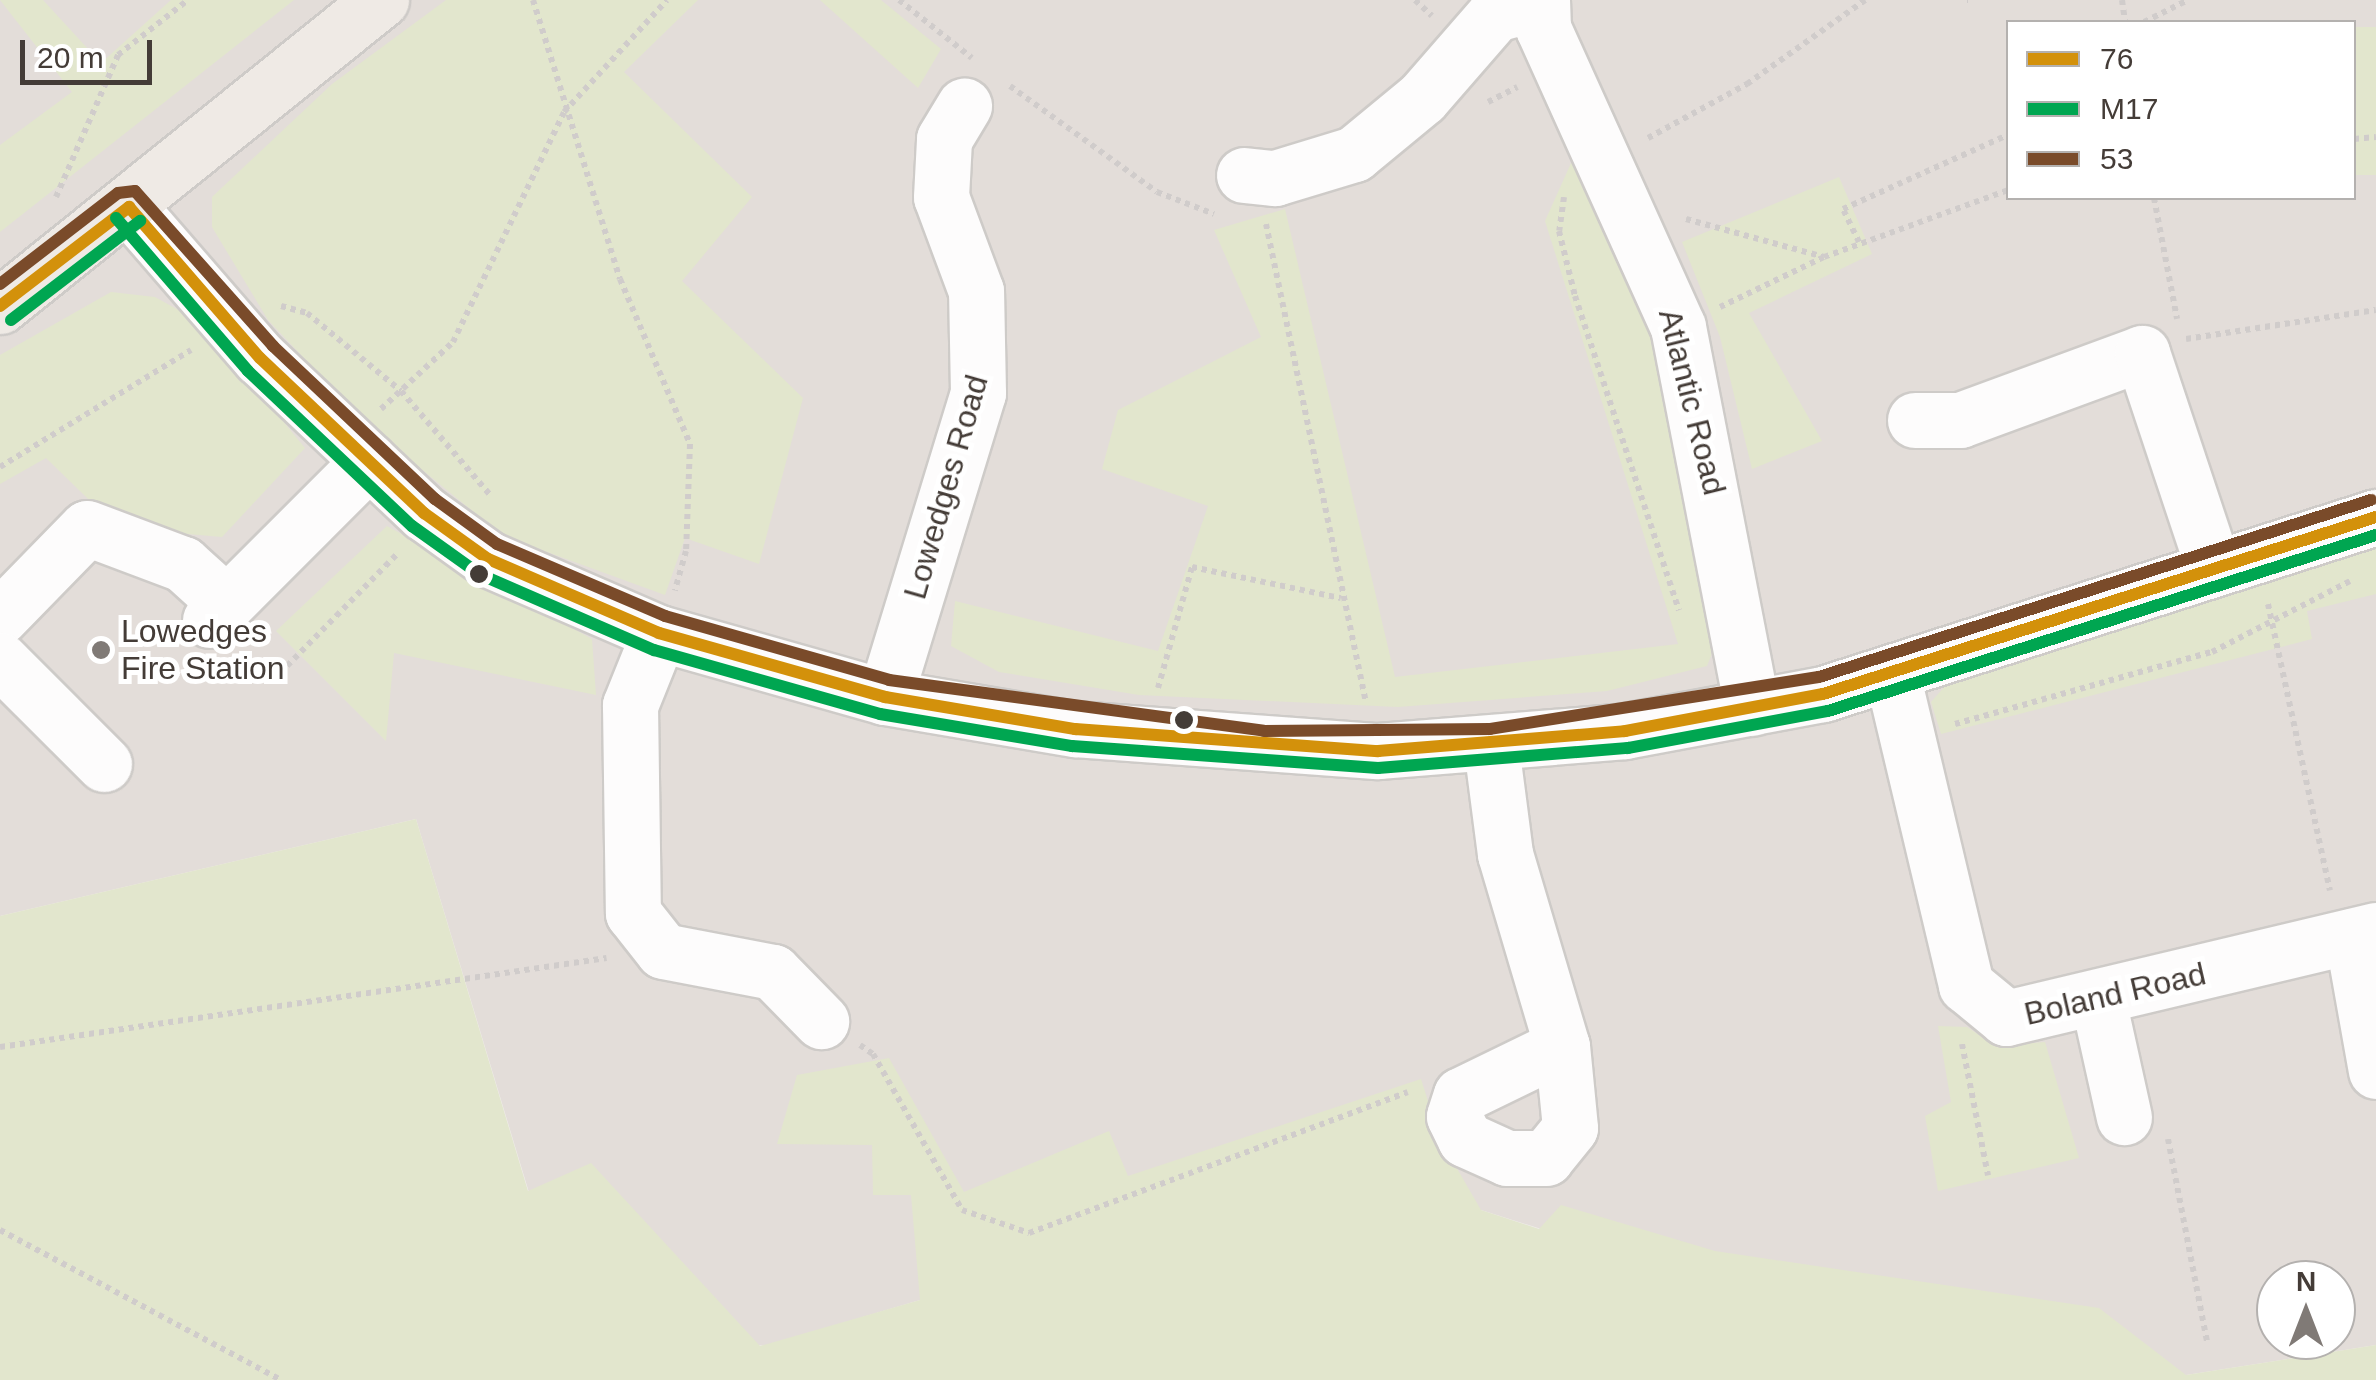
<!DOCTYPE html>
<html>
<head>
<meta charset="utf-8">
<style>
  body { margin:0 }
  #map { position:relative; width:2376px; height:1380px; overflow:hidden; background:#f0edea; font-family:Arial,sans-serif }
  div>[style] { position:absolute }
  .residential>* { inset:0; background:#e3ddd9 }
  .green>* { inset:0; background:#e2e6cd; transform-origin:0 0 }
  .path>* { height:6px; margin-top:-3px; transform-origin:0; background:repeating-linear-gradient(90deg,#d0cccb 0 5px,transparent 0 10px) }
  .roads { filter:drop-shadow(2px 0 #cecbc8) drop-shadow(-2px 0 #cecbc8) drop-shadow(0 2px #cecbc8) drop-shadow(0 -2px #cecbc8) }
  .minor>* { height:55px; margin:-27.5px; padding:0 27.5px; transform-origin:27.5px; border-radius:27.5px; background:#fdfcfc }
  .major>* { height:55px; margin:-27.5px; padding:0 27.5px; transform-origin:27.5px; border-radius:27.5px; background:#efeae5 }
  .bus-1>* { height:12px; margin:-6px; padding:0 6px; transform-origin:6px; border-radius:6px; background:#d3910b }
  .bus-2>* { height:12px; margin:-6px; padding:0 6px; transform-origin:6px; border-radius:6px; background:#00a651 }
  .bus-3>* { height:12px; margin:-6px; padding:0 6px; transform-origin:6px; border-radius:6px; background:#7a4b2a }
  .dots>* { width:28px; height:28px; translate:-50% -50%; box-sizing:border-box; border:5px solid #fff; border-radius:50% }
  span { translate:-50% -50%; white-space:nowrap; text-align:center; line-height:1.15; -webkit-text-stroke:10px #fff; paint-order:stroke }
  .street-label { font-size:32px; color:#443c37 }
  .poi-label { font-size:32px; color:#443c37 }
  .left { translate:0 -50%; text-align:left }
  .legend { position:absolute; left:2006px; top:20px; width:350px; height:180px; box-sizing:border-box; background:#fff; border:2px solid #b4b1af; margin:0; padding:12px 18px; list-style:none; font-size:30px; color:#443c37 }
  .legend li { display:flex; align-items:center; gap:20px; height:50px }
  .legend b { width:50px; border:2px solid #b4b1af }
  .north { position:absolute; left:2256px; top:1260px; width:100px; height:100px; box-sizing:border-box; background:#fff; border:2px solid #b4b1af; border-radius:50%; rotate:0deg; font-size:28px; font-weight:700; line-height:40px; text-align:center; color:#443c37 }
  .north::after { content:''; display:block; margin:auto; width:35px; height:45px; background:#807a76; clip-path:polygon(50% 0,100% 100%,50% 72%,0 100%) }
  .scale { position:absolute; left:20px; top:40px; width:132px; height:45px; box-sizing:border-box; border:5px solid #443c37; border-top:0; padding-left:12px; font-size:30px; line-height:35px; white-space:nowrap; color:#443c37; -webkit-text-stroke:8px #fff; paint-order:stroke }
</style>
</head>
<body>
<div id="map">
  <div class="residential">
    <div style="clip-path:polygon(evenodd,0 0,2376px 0,2376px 1345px,2186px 1375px,1680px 1273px,1481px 1210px,1221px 1210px,769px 1345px,577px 1351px,416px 819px,0 916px,0 0,2008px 22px,2354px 22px,2354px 198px,2008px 198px,2008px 22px,0 0,2276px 1280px,2336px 1280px,2336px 1340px,2276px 1340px,2276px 1280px)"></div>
  </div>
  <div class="green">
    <div style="clip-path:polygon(0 0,43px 0,101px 63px,171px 0,294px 0,0 232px,0 145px,72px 92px)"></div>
    <div style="clip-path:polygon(446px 0,698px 0,624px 72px,752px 197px,682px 281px,803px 398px,759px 564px,685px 538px,665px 595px,503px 536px,365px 423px,268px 320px,212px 227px,212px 197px,332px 84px)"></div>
    <div style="clip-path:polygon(820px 0,881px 0,941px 49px,918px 88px)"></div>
    <div style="left:2376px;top:27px;width:148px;height:24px;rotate:90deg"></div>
    <div style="clip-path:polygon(1580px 143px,1655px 330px,1718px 638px,1707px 666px,1607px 691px,1398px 707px,1139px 695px,999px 672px,951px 646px,955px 601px,1158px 651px,1208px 506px,1102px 469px,1118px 410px,1261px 337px,1214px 230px,1285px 209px,1395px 677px,1678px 644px,1545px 221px)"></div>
    <div style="clip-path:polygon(1839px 177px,1872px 254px,1749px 313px,1822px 441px,1752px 469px,1720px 337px,1682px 242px)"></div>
    <div style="clip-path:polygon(111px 292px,155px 297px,202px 323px,305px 448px,222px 537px,118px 528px,46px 458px,0 484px,0 355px)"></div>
    <div style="clip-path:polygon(387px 526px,592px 639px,596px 695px,394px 653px,386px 741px,276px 631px)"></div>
    <div style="clip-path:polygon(2376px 545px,2376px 594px,2307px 611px,2312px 639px,1941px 734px,1931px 702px,1946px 685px)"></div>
    <div style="clip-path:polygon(416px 819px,528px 1191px,591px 1163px,760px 1346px,920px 1300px,911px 1195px,873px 1195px,872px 1145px,777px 1144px,797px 1075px,889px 1058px,964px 1192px,1109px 1131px,1128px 1176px,1421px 1079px,1440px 1139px,1481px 1210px,1539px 1229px,1561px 1205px,1715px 1251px,2099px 1308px,2186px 1375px,2376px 1345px,2376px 1380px,0 1380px,0 916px)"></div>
    <div style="clip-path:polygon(1938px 1026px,1967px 1027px,1996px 1046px,2045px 1042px,2079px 1158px,1938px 1191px,1925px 1116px,1951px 1102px)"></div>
  </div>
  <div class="path">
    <div style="left:533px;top:0;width:292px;rotate:72.7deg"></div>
    <div style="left:620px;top:279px;width:179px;rotate:67deg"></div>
    <div style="left:690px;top:444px;width:107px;rotate:92.1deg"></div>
    <div style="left:686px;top:551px;width:41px;rotate:105.8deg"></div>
    <div style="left:899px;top:0;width:93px;rotate:38.5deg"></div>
    <div style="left:1415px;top:0;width:23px;rotate:43deg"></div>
    <div style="left:1967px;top:0;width:1px"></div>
    <div style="left:2122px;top:0;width:22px;rotate:82deg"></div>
    <div style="left:2144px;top:22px;width:49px;rotate:-26.6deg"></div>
    <div style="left:1010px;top:86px;width:181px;rotate:35.8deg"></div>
    <div style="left:1157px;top:192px;width:61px;rotate:21.1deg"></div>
    <div style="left:1488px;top:102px;width:33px;rotate:-27deg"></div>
    <div style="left:1648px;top:138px;width:113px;rotate:-28.6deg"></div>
    <div style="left:1747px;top:84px;width:145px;rotate:-35.4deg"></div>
    <div style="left:2354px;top:139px;width:22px;rotate:-5deg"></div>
    <div style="left:56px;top:197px;width:155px;rotate:-66.4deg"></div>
    <div style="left:118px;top:55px;width:89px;rotate:-38.2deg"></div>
    <div style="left:1564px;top:197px;width:34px;rotate:98deg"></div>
    <div style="left:1559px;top:231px;width:67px;rotate:76.2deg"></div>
    <div style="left:1575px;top:296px;width:331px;rotate:71.7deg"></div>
    <div style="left:2154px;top:198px;width:123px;rotate:79.2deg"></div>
    <div style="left:1686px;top:219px;width:143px;rotate:15.4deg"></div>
    <div style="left:1266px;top:224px;width:487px;rotate:78.2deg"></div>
    <div style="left:1859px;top:242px;width:37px;rotate:-116deg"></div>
    <div style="left:1843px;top:209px;width:181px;rotate:-24.2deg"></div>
    <div style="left:281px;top:306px;width:27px;rotate:15deg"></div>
    <div style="left:307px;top:313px;width:122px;rotate:39.7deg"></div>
    <div style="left:401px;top:391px;width:138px;rotate:49.4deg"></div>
    <div style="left:1720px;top:307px;width:115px;rotate:-25.7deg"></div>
    <div style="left:1824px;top:257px;width:196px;rotate:-20deg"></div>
    <div style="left:2186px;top:339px;width:192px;rotate:-8.7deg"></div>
    <div style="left:381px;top:409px;width:98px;rotate:-42.9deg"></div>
    <div style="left:453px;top:342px;width:255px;rotate:-64.2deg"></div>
    <div style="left:564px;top:112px;width:152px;rotate:-47.4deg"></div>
    <div style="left:0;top:467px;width:224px;rotate:-31.5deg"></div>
    <div style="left:2268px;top:604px;width:293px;rotate:77.8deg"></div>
    <div style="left:287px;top:666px;width:158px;rotate:-45.5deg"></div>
    <div style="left:1158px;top:688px;width:126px;rotate:-74.3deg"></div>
    <div style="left:1192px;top:567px;width:152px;rotate:11.8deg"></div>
    <div style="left:1955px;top:724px;width:267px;rotate:-15.7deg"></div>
    <div style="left:2212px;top:652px;width:155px;rotate:-27.2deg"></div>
    <div style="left:1962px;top:1044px;width:134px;rotate:78.8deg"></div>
    <div style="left:860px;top:1045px;width:16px;rotate:35deg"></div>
    <div style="left:873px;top:1054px;width:180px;rotate:60.3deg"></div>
    <div style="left:962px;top:1210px;width:71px;rotate:18.9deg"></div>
    <div style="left:1029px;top:1233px;width:404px;rotate:-20.4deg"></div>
    <div style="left:0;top:1047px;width:613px;rotate:-8.34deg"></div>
    <div style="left:2168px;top:1139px;width:206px;rotate:79.1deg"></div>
    <div style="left:0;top:1230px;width:319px;rotate:28.1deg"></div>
  </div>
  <div class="roads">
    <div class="minor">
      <div style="left:1542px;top:0;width:28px;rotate:88deg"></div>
      <div style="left:1543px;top:28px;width:328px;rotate:65.7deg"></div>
      <div style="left:1678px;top:327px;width:388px;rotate:79deg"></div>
      <div style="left:1244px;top:175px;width:31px;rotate:6deg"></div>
      <div style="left:1275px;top:178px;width:83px;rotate:-16.9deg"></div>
      <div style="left:1354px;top:154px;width:88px;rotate:-39.5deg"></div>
      <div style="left:1422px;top:98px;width:111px;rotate:-49deg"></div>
      <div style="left:1495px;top:14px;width:48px;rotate:-14.6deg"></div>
      <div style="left:129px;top:207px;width:200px;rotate:49.1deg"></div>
      <div style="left:260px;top:358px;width:226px;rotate:43.4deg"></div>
      <div style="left:424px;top:513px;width:79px;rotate:35.7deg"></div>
      <div style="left:488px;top:559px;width:186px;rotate:23.4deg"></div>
      <div style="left:659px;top:633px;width:235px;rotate:15.8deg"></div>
      <div style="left:885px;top:697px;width:193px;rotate:9.6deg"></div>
      <div style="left:1075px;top:729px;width:304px;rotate:4.2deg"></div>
      <div style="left:1378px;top:751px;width:248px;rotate:-4.6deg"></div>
      <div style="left:1625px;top:731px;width:201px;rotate:-10.6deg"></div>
      <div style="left:1823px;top:694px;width:581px;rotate:-17.75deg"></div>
      <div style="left:1915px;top:420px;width:45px"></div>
      <div style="left:1960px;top:420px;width:194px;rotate:-20.2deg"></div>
      <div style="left:2142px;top:353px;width:225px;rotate:71.6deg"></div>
      <div style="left:0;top:617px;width:124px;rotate:-45.7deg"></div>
      <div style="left:87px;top:528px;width:103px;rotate:20.6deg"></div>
      <div style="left:183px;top:564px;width:58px;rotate:42.2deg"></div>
      <div style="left:210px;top:620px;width:225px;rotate:-45deg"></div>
      <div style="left:659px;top:633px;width:78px;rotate:111.9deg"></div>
      <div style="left:630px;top:705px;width:208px;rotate:89.2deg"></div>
      <div style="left:633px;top:913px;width:48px;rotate:51.7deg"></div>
      <div style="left:663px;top:951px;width:112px;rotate:10.8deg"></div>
      <div style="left:773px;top:972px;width:69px;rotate:45.6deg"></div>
      <div style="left:0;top:660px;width:147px;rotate:45deg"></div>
      <div style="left:1892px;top:674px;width:320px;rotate:76.6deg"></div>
      <div style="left:1966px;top:985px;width:52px;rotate:39.5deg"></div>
      <div style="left:2006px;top:1018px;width:380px;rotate:-13.4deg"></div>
      <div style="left:885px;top:697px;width:318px;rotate:-73deg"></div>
      <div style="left:978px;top:393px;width:102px;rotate:-91.1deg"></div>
      <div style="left:976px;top:291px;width:100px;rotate:-110.4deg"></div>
      <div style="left:941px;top:197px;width:58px;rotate:-87deg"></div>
      <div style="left:944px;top:139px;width:39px;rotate:-59deg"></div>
      <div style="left:1491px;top:746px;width:109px;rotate:82.6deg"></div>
      <div style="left:1505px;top:854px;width:200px;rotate:73.5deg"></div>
      <div style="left:1562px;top:1046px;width:82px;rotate:84.4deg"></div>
      <div style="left:1570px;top:1128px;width:38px;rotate:129deg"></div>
      <div style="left:1546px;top:1158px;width:39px;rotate:180deg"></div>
      <div style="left:1507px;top:1158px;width:46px;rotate:-155.7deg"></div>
      <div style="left:1465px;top:1139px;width:25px;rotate:-116deg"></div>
      <div style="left:1454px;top:1116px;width:22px;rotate:-72deg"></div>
      <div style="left:1461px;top:1095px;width:112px;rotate:-25.9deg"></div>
      <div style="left:2352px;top:936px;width:137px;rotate:79.9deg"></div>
      <div style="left:2098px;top:1000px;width:120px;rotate:77.5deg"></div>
    </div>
    <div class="major">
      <div style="left:0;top:306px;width:489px;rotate:-38.8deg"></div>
    </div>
  </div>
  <div class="bus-1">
    <div style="left:129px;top:207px;width:200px;rotate:49.1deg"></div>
    <div style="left:260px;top:358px;width:226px;rotate:43.4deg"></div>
    <div style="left:424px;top:513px;width:79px;rotate:35.7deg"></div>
    <div style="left:488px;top:559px;width:186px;rotate:23.4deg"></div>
    <div style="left:659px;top:633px;width:235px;rotate:15.8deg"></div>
    <div style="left:885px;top:697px;width:193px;rotate:9.6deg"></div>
    <div style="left:1075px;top:729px;width:304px;rotate:4.2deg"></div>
    <div style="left:1378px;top:751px;width:248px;rotate:-4.6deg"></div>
    <div style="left:1625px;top:731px;width:201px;rotate:-10.6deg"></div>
    <div style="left:1823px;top:694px;width:581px;rotate:-17.75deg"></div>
    <div style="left:0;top:306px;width:163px;rotate:-37.5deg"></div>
  </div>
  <div class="bus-2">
    <div style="left:116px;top:218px;width:202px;rotate:49.2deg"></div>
    <div style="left:248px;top:371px;width:226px;rotate:43.4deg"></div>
    <div style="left:412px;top:526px;width:82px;rotate:35.6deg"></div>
    <div style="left:479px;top:574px;width:191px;rotate:23.5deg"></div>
    <div style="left:654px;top:650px;width:235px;rotate:15.8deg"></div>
    <div style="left:880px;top:714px;width:195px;rotate:9.5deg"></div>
    <div style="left:1072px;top:746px;width:307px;rotate:4.1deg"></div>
    <div style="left:1378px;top:768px;width:251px;rotate:-4.6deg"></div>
    <div style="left:1628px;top:748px;width:203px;rotate:-10.5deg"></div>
    <div style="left:1828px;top:711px;width:576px;rotate:-17.81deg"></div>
    <div style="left:11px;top:320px;width:163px;rotate:-37.5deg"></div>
  </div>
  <div class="bus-3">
    <div style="left:0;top:284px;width:149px;rotate:-37.6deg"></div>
    <div style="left:118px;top:193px;width:17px;rotate:-7deg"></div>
    <div style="left:135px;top:191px;width:208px;rotate:48.3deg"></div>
    <div style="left:273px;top:346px;width:223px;rotate:43.4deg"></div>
    <div style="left:435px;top:499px;width:77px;rotate:36deg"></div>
    <div style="left:497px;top:544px;width:183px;rotate:23.2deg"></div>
    <div style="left:665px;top:616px;width:233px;rotate:15.9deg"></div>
    <div style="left:889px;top:680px;width:378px;rotate:7.7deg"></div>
    <div style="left:1264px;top:731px;width:226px;rotate:-0.5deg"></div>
    <div style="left:1490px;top:729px;width:333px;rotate:-9deg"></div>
    <div style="left:1819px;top:677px;width:580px;rotate:-17.78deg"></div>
  </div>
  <div class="dots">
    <div style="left:479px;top:574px;background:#443c37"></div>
    <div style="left:101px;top:650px;background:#807a76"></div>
    <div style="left:1184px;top:720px;background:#443c37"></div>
  </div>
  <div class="street-label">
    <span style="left:1692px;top:402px;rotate:76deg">Atlantic Road</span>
    <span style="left:946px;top:487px;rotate:-74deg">Lowedges Road</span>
    <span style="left:2115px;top:994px;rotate:-13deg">Boland Road</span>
  </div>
  <div class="poi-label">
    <span class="left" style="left:121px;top:650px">Lowedges<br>Fire Station</span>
  </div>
  <ul class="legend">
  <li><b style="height:12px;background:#d3910b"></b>76</li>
  <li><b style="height:12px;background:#00a651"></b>M17</li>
  <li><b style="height:12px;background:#7a4b2a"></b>53</li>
  </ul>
  <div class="north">N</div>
  <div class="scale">20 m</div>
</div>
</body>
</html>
